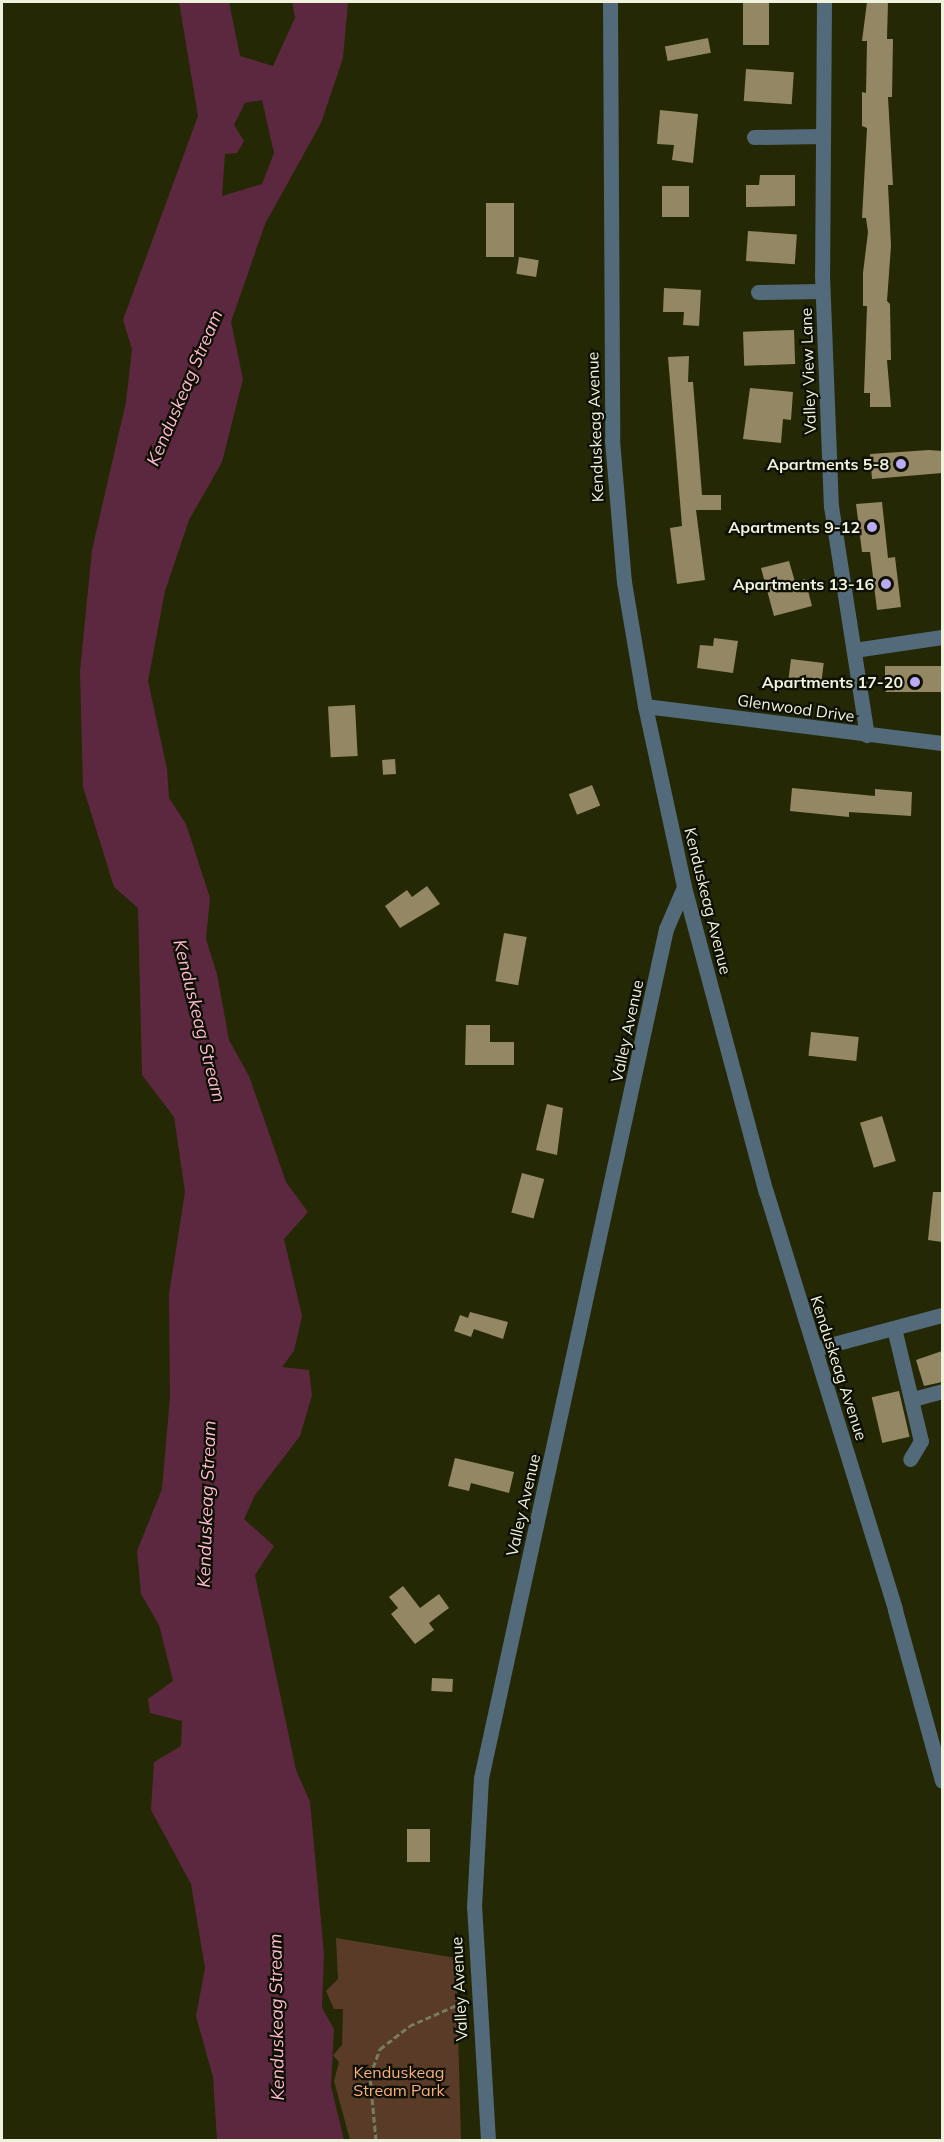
<!DOCTYPE html>
<html>
<head>
<meta charset="utf-8">
<style>
  body { margin:0 }
  #map { position:relative; width:944px; height:2142px; overflow:hidden; background:#252804; font-family:Mulish,sans-serif }
  div>[style] { position:absolute }
  .green>* { inset:0; background:#593b28 }
  .water>* { inset:0; background:#5c283f }
  .building>* { inset:0; background:#938863; transform-origin:0 0 }
  .path>* { height:3px; margin-top:-1.5px; transform-origin:0; background:repeating-linear-gradient(90deg,#787b5e 0 6px,transparent 0 9px) }
  .minor>* { height:15px; margin:-7.5px; padding:0 7.5px; transform-origin:7.5px; border-radius:7.5px; background:#526a79 }
  .dots>* { width:16px; height:16px; translate:-50% -50%; box-sizing:border-box; border:3px solid #0e1003; border-radius:50% }
  span { translate:-50% -50%; white-space:nowrap; text-align:center; line-height:1.15; -webkit-text-stroke:4.5px #0e1003; paint-order:stroke }
  .street-label { font-size:16px; color:#eff2dd }
  .poi-label { font-size:16px; color:#eff2dd; font-weight:700 }
  .right { translate:-100% -50%; text-align:right }
  .park-label { font-size:16px; color:#fcaf7d }
  .water-label { font-size:18px; color:#feb7d3; font-style:italic }
  .frame { position:absolute; inset:0; border:3px solid #eff2dd; pointer-events:none }
</style>
</head>
<body>
<div id="map">
  <div class="green">
    <div style="clip-path:polygon(336px 1938px,456px 1958px,461px 2140px,350px 2140px,334px 2081px,339px 2062px,333px 2055px,342px 2045px,343px 2009px,334px 2009px,326px 1991px,338px 1979px)"></div>
  </div>
  <div class="water">
    <div style="clip-path:polygon(evenodd,179px 2px,229px 2px,240px 56px,273px 66px,295px 18px,292px 2px,348px 2px,343px 58px,321px 123px,265px 224px,231px 322px,243px 379px,222px 462px,189px 520px,165px 591px,148px 681px,167px 769px,169px 798px,186px 824px,210px 898px,206px 939px,217px 974px,229px 1040px,249px 1076px,286px 1182px,308px 1212px,284px 1239px,302px 1316px,294px 1351px,282px 1367px,309px 1370px,312px 1395px,300px 1436px,255px 1495px,244px 1519px,274px 1546px,255px 1575px,296px 1770px,310px 1802px,324px 1954px,322px 2008px,334px 2029px,331px 2086px,344px 2140px,217px 2140px,213px 2077px,196px 2016px,205px 1968px,191px 1884px,151px 1810px,154px 1762px,181px 1746px,182px 1721px,150px 1713px,148px 1699px,173px 1681px,159px 1625px,141px 1594px,137px 1551px,162px 1489px,170px 1397px,169px 1294px,185px 1192px,174px 1117px,142px 1075px,138px 908px,114px 887px,83px 787px,80px 671px,92px 550px,126px 402px,132px 349px,123px 320px,198px 116px,179px 2px,262px 100px,274px 153px,262px 184px,222px 196px,225px 154px,237px 153px,244px 141px,234px 125px,245px 103px,262px 100px)"></div>
  </div>
  <div class="building">
    <div style="left:743px;top:2px;width:26px;height:43px"></div>
    <div style="clip-path:polygon(867px 2px,888px 2px,887px 39px,893px 39px,892px 97px,888px 97px,893px 185px,888px 185px,891px 246px,887px 301px,890px 304px,891px 360px,887px 360px,891px 407px,870px 407px,870px 393px,864px 393px,867px 306px,863px 306px,863px 273px,868px 232px,866px 218px,862px 218px,867px 128px,862px 126px,862px 92px,866px 93px,867px 41px,862px 41px)"></div>
    <div style="left:708px;top:38px;width:15px;height:44px;rotate:79deg"></div>
    <div style="left:746px;top:69px;width:48px;height:32px;rotate:4deg"></div>
    <div style="clip-path:polygon(660px 110px,698px 114px,693px 163px,672px 160px,674px 145px,657px 144px)"></div>
    <div style="clip-path:polygon(760px 175px,795px 175px,795px 206px,746px 207px,746px 185px,759px 185px)"></div>
    <div style="left:662px;top:186px;width:27px;height:31px"></div>
    <div style="left:514px;top:203px;width:54px;height:28px;rotate:90deg"></div>
    <div style="left:748px;top:231px;width:49px;height:30px;rotate:4deg"></div>
    <div style="left:519px;top:257px;width:20px;height:17px;rotate:9deg"></div>
    <div style="clip-path:polygon(664px 288px,701px 290px,699px 326px,683px 325px,684px 312px,663px 312px)"></div>
    <div style="left:794px;top:330px;width:34px;height:51px;rotate:88deg"></div>
    <div style="clip-path:polygon(689px 356px,688px 382px,693px 382px,702px 495px,721px 495px,721px 510px,696px 510px,705px 580px,677px 584px,670px 528px,682px 526px,668px 357px)"></div>
    <div style="clip-path:polygon(750px 388px,793px 392px,791px 420px,783px 419px,781px 443px,743px 439px)"></div>
    <div style="clip-path:polygon(929px 450px,942px 451px,942px 473px,872px 479px,870px 454px)"></div>
    <div style="clip-path:polygon(882px 502px,888px 558px,895px 557px,901px 607px,877px 610px,870px 552px,862px 552px,856px 504px)"></div>
    <div style="clip-path:polygon(789px 561px,795px 582px,805px 579px,812px 606px,774px 616px,761px 568px)"></div>
    <div style="clip-path:polygon(714px 638px,738px 641px,733px 673px,697px 668px,700px 645px,713px 646px)"></div>
    <div style="left:791px;top:659px;width:33px;height:24px;rotate:7deg"></div>
    <div style="left:942px;top:666px;width:26px;height:57px;rotate:90deg"></div>
    <div style="left:355px;top:705px;width:51px;height:27px;rotate:87deg"></div>
    <div style="left:395px;top:759px;width:15px;height:13px;rotate:86deg"></div>
    <div style="left:592px;top:785px;width:22px;height:25px;rotate:68deg"></div>
    <div style="clip-path:polygon(792px 788px,875px 796px,875px 789px,912px 792px,911px 816px,849px 812px,849px 817px,790px 811px)"></div>
    <div style="clip-path:polygon(427px 886px,440px 904px,400px 928px,385px 906px,407px 890px,412px 897px)"></div>
    <div style="left:504px;top:933px;width:23px;height:49px;rotate:10deg"></div>
    <div style="clip-path:polygon(466px 1025px,490px 1025px,490px 1042px,514px 1042px,514px 1065px,465px 1065px)"></div>
    <div style="left:811px;top:1032px;width:48px;height:24px;rotate:6deg"></div>
    <div style="clip-path:polygon(547px 1104px,563px 1108px,557px 1155px,536px 1150px)"></div>
    <div style="left:882px;top:1116px;width:47px;height:23px;rotate:73deg"></div>
    <div style="left:522px;top:1173px;width:23px;height:41px;rotate:15deg"></div>
    <div style="clip-path:polygon(933px 1192px,942px 1192px,942px 1242px,928px 1240px)"></div>
    <div style="clip-path:polygon(470px 1312px,508px 1322px,503px 1339px,474px 1329px,471px 1337px,454px 1331px,460px 1315px,468px 1318px)"></div>
    <div style="clip-path:polygon(942px 1351px,942px 1382px,924px 1386px,916px 1360px)"></div>
    <div style="left:899px;top:1391px;width:47px;height:28px;rotate:77deg"></div>
    <div style="clip-path:polygon(455px 1458px,514px 1472px,509px 1493px,471px 1483px,469px 1491px,448px 1486px)"></div>
    <div style="clip-path:polygon(403px 1586px,420px 1608px,439px 1594px,449px 1608px,429px 1623px,434px 1630px,415px 1644px,391px 1614px,398px 1608px,389px 1597px)"></div>
    <div style="left:432px;top:1678px;width:21px;height:13px;rotate:3deg"></div>
    <div style="left:407px;top:1829px;width:23px;height:33px"></div>
  </div>
  <div class="path">
    <div style="left:376px;top:2140px;width:64px;rotate:-95.4deg"></div>
    <div style="left:370px;top:2076px;width:29px;rotate:-70deg"></div>
    <div style="left:380px;top:2049px;width:37px;rotate:-38deg"></div>
    <div style="left:409px;top:2026px;width:60px;rotate:-23.6deg"></div>
  </div>
  <div class="minor">
    <div style="left:610px;top:2px;width:438px;rotate:89.7deg"></div>
    <div style="left:612px;top:440px;width:143px;rotate:85.2deg"></div>
    <div style="left:624px;top:582px;width:126px;rotate:80.4deg"></div>
    <div style="left:645px;top:706px;width:185px;rotate:77.8deg"></div>
    <div style="left:684px;top:887px;width:316px;rotate:75deg"></div>
    <div style="left:766px;top:1192px;width:437px;rotate:72.8deg"></div>
    <div style="left:895px;top:1610px;width:177px;rotate:74.6deg"></div>
    <div style="left:824px;top:2px;width:272px;rotate:90.4deg"></div>
    <div style="left:822px;top:274px;width:232px;rotate:87.8deg"></div>
    <div style="left:831px;top:506px;width:232px;rotate:81.1deg"></div>
    <div style="left:754px;top:137px;width:69px;rotate:-0.8deg"></div>
    <div style="left:758px;top:292px;width:64px;rotate:-0.9deg"></div>
    <div style="left:854px;top:650px;width:89px;rotate:-8.4deg"></div>
    <div style="left:645px;top:706px;width:299px;rotate:7.1deg"></div>
    <div style="left:894px;top:1328px;width:116px;rotate:76.6deg"></div>
    <div style="left:921px;top:1441px;width:21px;rotate:121deg"></div>
    <div style="left:815px;top:1349px;width:131px;rotate:-15deg"></div>
    <div style="left:913px;top:1399px;width:30px;rotate:-15deg"></div>
    <div style="left:488px;top:2140px;width:233px;rotate:-93.4deg"></div>
    <div style="left:474px;top:1907px;width:129px;rotate:-86.9deg"></div>
    <div style="left:481px;top:1778px;width:869px;rotate:-77.71deg"></div>
    <div style="left:666px;top:929px;width:46px;rotate:-66.8deg"></div>
  </div>
  <div class="dots">
    <div style="left:901px;top:464px;background:#bbaaf6"></div>
    <div style="left:872px;top:527px;background:#bbaaf6"></div>
    <div style="left:886px;top:584px;background:#bbaaf6"></div>
    <div style="left:915px;top:682px;background:#bbaaf6"></div>
  </div>
  <div class="street-label">
    <span style="left:808px;top:371px;rotate:-92deg">Valley View Lane</span>
    <span style="left:595px;top:427px;rotate:-92deg">Kenduskeag Avenue</span>
    <span style="left:796px;top:708px;rotate:8deg">Glenwood Drive</span>
    <span style="left:708px;top:901px;rotate:76deg">Kenduskeag Avenue</span>
    <span style="left:627px;top:1031px;rotate:-78deg">Valley Avenue</span>
    <span style="left:839px;top:1368px;rotate:72deg">Kenduskeag Avenue</span>
    <span style="left:523px;top:1505px;rotate:-77deg">Valley Avenue</span>
    <span style="left:459px;top:1989px;rotate:-93deg">Valley Avenue</span>
  </div>
  <div class="poi-label">
    <span class="right" style="left:889px;top:464px">Apartments 5-8</span>
    <span class="right" style="left:860px;top:527px">Apartments 9-12</span>
    <span class="right" style="left:874px;top:584px">Apartments 13-16</span>
    <span class="right" style="left:903px;top:682px">Apartments 17-20</span>
  </div>
  <div class="park-label">
    <span style="left:399px;top:2081px">Kenduskeag<br>Stream Park</span>
  </div>
  <div class="water-label">
    <span style="left:185px;top:388px;rotate:-67deg">Kenduskeag Stream</span>
    <span style="left:199px;top:1021px;rotate:76deg">Kenduskeag Stream</span>
    <span style="left:207px;top:1504px;rotate:-88deg">Kenduskeag Stream</span>
    <span style="left:277px;top:2017px;rotate:-91deg">Kenduskeag Stream</span>
  </div>
  <div class="frame"></div>
</div>
</body>
</html>
